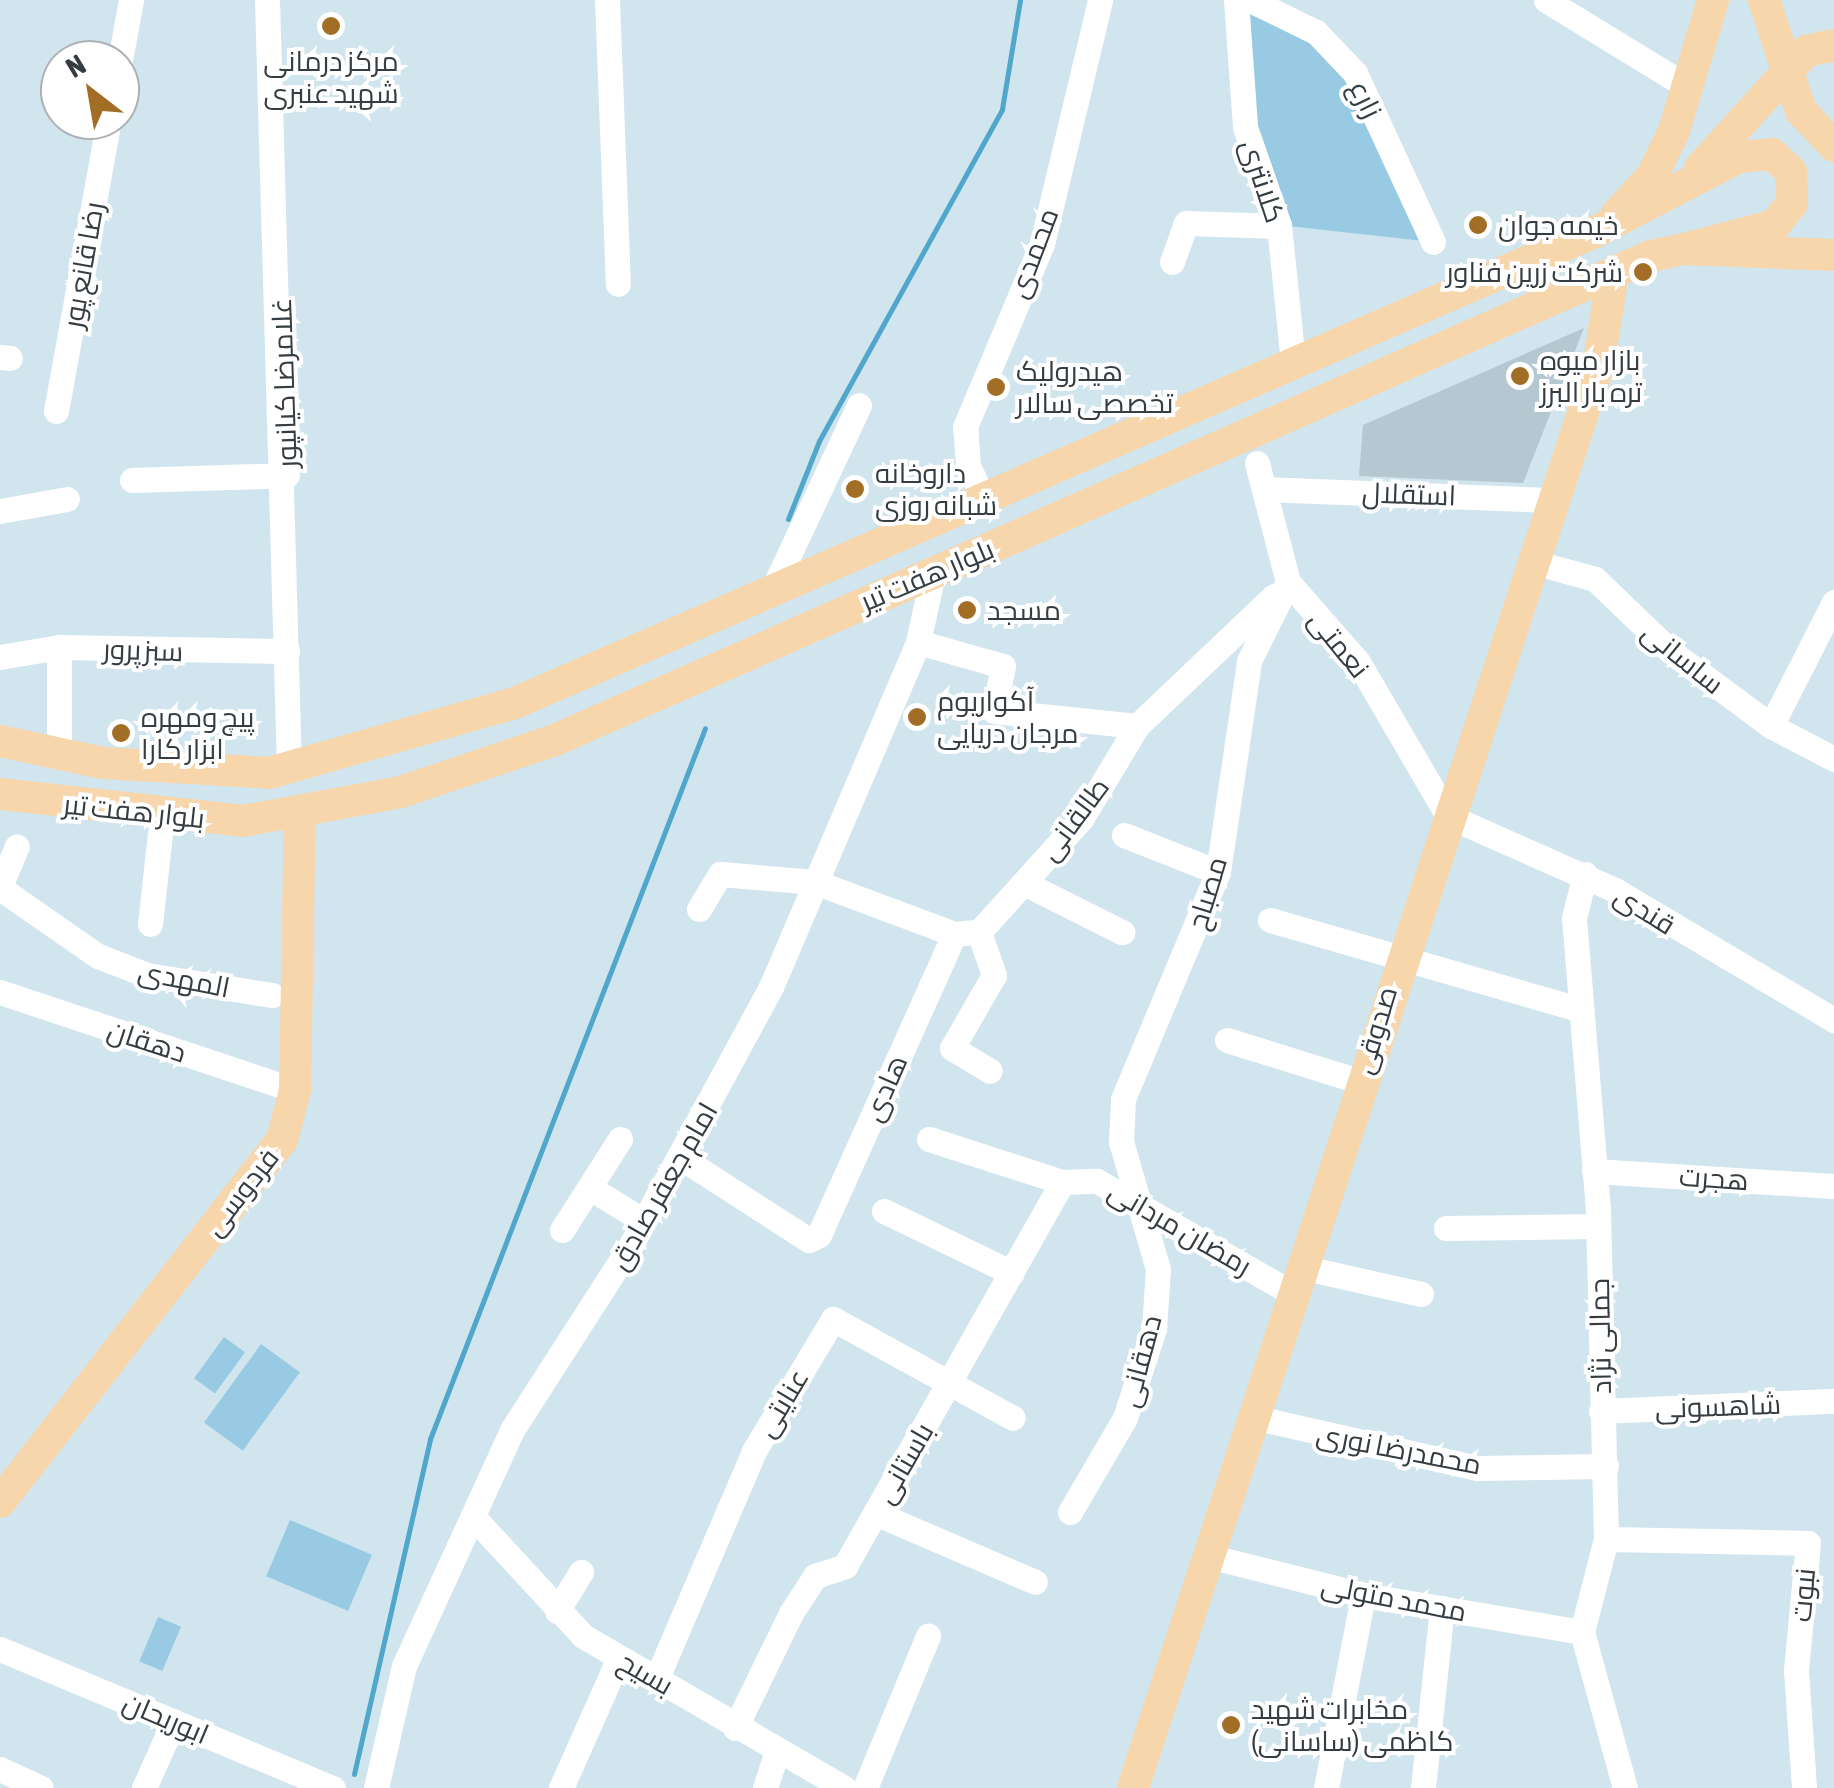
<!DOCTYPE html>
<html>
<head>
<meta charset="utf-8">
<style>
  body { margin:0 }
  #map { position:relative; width:1834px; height:1788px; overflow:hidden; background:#d1e5ef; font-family:"Asap Condensed",Cairo,sans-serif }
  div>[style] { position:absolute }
  .green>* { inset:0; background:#99cae3; transform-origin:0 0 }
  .stream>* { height:5px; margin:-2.5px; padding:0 2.5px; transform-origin:2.5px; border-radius:2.5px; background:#50a6cb }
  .building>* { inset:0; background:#b5c8d2 }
  .minor>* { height:25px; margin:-12.5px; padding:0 12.5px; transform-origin:12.5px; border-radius:12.5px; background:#fff }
  .major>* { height:32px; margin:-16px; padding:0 16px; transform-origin:16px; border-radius:16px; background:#f7d6ac }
  .dots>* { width:28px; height:28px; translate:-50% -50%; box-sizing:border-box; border:5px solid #fff; border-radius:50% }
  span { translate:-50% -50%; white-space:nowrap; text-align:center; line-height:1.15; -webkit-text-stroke:8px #fff; paint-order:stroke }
  .poi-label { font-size:28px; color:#353d41 }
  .left { translate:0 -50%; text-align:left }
  .right { translate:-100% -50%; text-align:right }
  .street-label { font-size:28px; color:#353d41 }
  .north { position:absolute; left:40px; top:40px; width:100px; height:100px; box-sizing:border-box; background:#fff; border:2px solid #aeb1b3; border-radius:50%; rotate:329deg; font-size:28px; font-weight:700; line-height:40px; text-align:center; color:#353d41 }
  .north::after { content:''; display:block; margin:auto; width:35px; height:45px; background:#a26e26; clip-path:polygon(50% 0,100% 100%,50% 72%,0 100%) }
</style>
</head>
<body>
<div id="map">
  <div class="green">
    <div style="clip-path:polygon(1236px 0,1250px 0,1355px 73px,1433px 242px,1279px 225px,1245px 127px)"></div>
    <div style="left:224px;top:1337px;width:26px;height:51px;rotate:36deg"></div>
    <div style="left:261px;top:1344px;width:48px;height:97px;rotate:36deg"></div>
    <div style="left:290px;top:1520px;width:89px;height:61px;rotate:23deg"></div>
    <div style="left:158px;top:1617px;width:25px;height:48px;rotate:23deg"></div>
  </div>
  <div class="stream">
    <div style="left:788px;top:519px;width:84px;rotate:-68.3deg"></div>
    <div style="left:819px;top:441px;width:379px;rotate:-61.1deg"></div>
    <div style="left:1002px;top:109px;width:110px;rotate:-80.6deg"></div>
    <div style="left:354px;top:1774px;width:344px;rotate:-77.2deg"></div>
    <div style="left:430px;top:1439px;width:762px;rotate:-68.85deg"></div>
  </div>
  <div class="building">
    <div style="clip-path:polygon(1584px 328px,1523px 483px,1359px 476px,1363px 425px)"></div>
  </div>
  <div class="minor">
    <div style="left:267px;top:0;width:767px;rotate:88.36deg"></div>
    <div style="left:607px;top:0;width:284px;rotate:87.8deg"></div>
    <div style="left:1236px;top:0;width:127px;rotate:85.9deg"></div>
    <div style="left:1245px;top:127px;width:104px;rotate:70.9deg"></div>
    <div style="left:1279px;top:225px;width:138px;rotate:84.2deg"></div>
    <div style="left:1250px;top:0;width:73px;rotate:25.9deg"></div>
    <div style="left:1316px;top:32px;width:57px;rotate:46.4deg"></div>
    <div style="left:1355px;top:73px;width:186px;rotate:65.2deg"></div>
    <div style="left:1546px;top:0;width:167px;rotate:31.5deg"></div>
    <div style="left:120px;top:60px;width:61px;rotate:-79.6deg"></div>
    <div style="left:1172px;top:262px;width:41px;rotate:-70.3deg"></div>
    <div style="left:1186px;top:223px;width:93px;rotate:1.8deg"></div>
    <div style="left:0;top:357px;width:10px;rotate:6deg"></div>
    <div style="left:56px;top:411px;width:296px;rotate:-79.7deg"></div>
    <div style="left:1257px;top:463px;width:123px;rotate:75.4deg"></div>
    <div style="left:1288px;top:582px;width:106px;rotate:48.8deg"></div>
    <div style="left:1358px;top:662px;width:178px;rotate:59.7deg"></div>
    <div style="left:1448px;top:816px;width:183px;rotate:23.9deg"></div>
    <div style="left:1615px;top:890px;width:255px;rotate:30.7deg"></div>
    <div style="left:132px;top:480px;width:155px;rotate:-1.8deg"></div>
    <div style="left:1264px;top:489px;width:290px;rotate:2.2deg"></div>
    <div style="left:984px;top:499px;width:37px;rotate:-116deg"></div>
    <div style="left:968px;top:466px;width:39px;rotate:-94deg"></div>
    <div style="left:965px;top:427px;width:199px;rotate:-67.2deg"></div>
    <div style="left:1042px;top:244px;width:251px;rotate:-76.6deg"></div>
    <div style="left:0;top:511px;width:68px;rotate:-10.2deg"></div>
    <div style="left:1533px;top:562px;width:64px;rotate:15.3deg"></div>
    <div style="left:1595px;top:579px;width:104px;rotate:43.8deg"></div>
    <div style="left:1670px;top:651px;width:126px;rotate:36.6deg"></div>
    <div style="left:1771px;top:726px;width:71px;rotate:27.6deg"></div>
    <div style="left:772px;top:591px;width:205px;rotate:-64.9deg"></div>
    <div style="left:918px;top:642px;width:88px;rotate:15.8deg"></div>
    <div style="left:1003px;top:666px;width:46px;rotate:101.3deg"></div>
    <div style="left:994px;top:711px;width:144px;rotate:6deg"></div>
    <div style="left:0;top:657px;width:60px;rotate:-9.6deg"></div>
    <div style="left:59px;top:647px;width:228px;rotate:1deg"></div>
    <div style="left:1771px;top:726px;width:139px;rotate:-63.1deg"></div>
    <div style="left:59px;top:753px;width:106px;rotate:-90deg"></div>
    <div style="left:1124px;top:835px;width:101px;rotate:21.5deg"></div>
    <div style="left:1585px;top:874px;width:45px;rotate:104deg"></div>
    <div style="left:1574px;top:918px;width:295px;rotate:85.3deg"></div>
    <div style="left:1598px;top:1212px;width:327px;rotate:88.6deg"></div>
    <div style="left:1606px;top:1539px;width:96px;rotate:104.5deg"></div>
    <div style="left:1582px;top:1632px;width:162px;rotate:74.6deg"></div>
    <div style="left:1024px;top:883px;width:110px;rotate:26.6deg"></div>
    <div style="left:0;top:886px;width:43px;rotate:-67deg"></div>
    <div style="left:0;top:888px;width:119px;rotate:34.8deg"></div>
    <div style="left:98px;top:956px;width:53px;rotate:21.2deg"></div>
    <div style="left:147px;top:975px;width:127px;rotate:9.1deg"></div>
    <div style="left:699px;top:909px;width:41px;rotate:-59deg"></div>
    <div style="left:720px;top:874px;width:95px;rotate:4.8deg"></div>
    <div style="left:815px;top:882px;width:148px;rotate:20.5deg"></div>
    <div style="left:954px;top:934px;width:25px;rotate:-5deg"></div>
    <div style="left:979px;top:932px;width:152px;rotate:-47.9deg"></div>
    <div style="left:1081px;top:819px;width:109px;rotate:-58.9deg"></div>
    <div style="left:1137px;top:726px;width:189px;rotate:-43.5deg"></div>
    <div style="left:1270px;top:920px;width:324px;rotate:16.1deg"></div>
    <div style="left:150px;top:924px;width:110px;rotate:-83.7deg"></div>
    <div style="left:979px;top:932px;width:46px;rotate:70.8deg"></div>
    <div style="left:994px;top:975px;width:84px;rotate:119.9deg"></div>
    <div style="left:952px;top:1048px;width:44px;rotate:31.2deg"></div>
    <div style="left:0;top:992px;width:311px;rotate:18.4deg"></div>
    <div style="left:1227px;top:1040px;width:138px;rotate:17.3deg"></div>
    <div style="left:929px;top:1139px;width:140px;rotate:17.9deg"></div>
    <div style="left:1062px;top:1182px;width:35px;rotate:-2deg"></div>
    <div style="left:1097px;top:1181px;width:225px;rotate:29.9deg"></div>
    <div style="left:680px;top:1157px;width:153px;rotate:32.8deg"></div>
    <div style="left:809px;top:1240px;width:11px;rotate:-27deg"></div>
    <div style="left:819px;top:1235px;width:330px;rotate:-65.8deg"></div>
    <div style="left:1594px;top:1171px;width:240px;rotate:3.6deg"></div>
    <div style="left:590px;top:1188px;width:63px;rotate:31.4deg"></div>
    <div style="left:884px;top:1211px;width:142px;rotate:25.8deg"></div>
    <div style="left:1446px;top:1228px;width:152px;rotate:-0.8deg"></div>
    <div style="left:562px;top:1230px;width:108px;rotate:-57.5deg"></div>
    <div style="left:1301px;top:1267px;width:123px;rotate:12.7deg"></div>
    <div style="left:1601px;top:1411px;width:233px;rotate:-2.5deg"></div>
    <div style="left:1253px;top:1417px;width:230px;rotate:12.8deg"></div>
    <div style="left:1477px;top:1468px;width:129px;rotate:-0.9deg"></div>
    <div style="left:1070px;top:1512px;width:109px;rotate:-59.7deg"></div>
    <div style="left:1125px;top:1418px;width:94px;rotate:-72deg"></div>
    <div style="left:1154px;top:1329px;width:60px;rotate:-86.2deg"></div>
    <div style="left:1158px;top:1269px;width:132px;rotate:-106.2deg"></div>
    <div style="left:1121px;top:1142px;width:43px;rotate:-87.3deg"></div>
    <div style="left:1123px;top:1099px;width:246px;rotate:-67.3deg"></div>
    <div style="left:1218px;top:872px;width:213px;rotate:-81.6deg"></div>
    <div style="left:1249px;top:661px;width:88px;rotate:-63.7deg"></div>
    <div style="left:875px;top:1513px;width:174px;rotate:23.3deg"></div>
    <div style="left:477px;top:1521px;width:156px;rotate:47.3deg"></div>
    <div style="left:583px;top:1636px;width:302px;rotate:30.2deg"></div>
    <div style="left:1606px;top:1539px;width:202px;rotate:1.1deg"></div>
    <div style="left:1808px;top:1543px;width:128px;rotate:95.4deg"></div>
    <div style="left:1796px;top:1670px;width:118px;rotate:86.1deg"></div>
    <div style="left:1208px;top:1556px;width:160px;rotate:14.1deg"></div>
    <div style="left:1363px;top:1595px;width:222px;rotate:9.6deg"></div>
    <div style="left:557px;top:1611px;width:46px;rotate:-58.4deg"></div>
    <div style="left:0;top:1649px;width:361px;rotate:22.7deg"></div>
    <div style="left:656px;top:1680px;width:249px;rotate:-66.8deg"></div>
    <div style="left:754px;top:1451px;width:154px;rotate:-59.1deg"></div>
    <div style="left:833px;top:1319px;width:205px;rotate:28.8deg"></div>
    <div style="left:735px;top:1728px;width:128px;rotate:-64deg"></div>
    <div style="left:791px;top:1613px;width:44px;rotate:-57deg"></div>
    <div style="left:815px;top:1576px;width:32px;rotate:-18deg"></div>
    <div style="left:845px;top:1566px;width:441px;rotate:-60.5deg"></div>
    <div style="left:0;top:1769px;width:45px;rotate:24.9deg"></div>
    <div style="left:144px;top:1788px;width:73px;rotate:-65.9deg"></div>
    <div style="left:376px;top:1788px;width:125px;rotate:-77.1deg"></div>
    <div style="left:404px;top:1666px;width:260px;rotate:-65.4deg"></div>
    <div style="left:512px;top:1430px;width:222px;rotate:-57.3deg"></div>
    <div style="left:632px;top:1243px;width:291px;rotate:-61.5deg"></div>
    <div style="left:771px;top:987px;width:375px;rotate:-66.9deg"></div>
    <div style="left:918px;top:642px;width:71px;rotate:-77.7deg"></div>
    <div style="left:561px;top:1788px;width:142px;rotate:-66deg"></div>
    <div style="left:765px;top:1788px;width:39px;rotate:-72deg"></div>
    <div style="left:865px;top:1788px;width:165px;rotate:-67.5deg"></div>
    <div style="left:1326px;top:1788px;width:197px;rotate:-79.1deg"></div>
    <div style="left:1423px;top:1788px;width:181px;rotate:-84deg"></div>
  </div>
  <div class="major">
    <div style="left:1764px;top:0;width:117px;rotate:71.6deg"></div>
    <div style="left:1801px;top:111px;width:48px;rotate:46.7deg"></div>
    <div style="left:1700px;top:168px;width:158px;rotate:-47.8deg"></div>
    <div style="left:1806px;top:51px;width:29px;rotate:-12deg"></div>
    <div style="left:1616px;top:215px;width:53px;rotate:-47.3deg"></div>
    <div style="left:1652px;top:176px;width:50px;rotate:-63.9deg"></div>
    <div style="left:1674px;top:131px;width:137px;rotate:-73.4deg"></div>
    <div style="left:0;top:741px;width:105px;rotate:12.1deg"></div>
    <div style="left:103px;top:763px;width:166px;rotate:3.4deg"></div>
    <div style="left:269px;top:773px;width:256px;rotate:-15.9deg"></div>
    <div style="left:515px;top:703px;width:1176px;rotate:-23.56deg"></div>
    <div style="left:1593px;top:233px;width:165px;rotate:-27.5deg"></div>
    <div style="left:1739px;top:157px;width:33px;rotate:-5deg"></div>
    <div style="left:1772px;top:154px;width:26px;rotate:43deg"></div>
    <div style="left:1791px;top:172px;width:31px;rotate:88deg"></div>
    <div style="left:1792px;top:203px;width:28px;rotate:128deg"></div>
    <div style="left:1775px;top:225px;width:94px;rotate:165.2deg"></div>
    <div style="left:0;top:794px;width:244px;rotate:6.3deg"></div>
    <div style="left:243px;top:821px;width:161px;rotate:-10.4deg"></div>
    <div style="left:401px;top:792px;width:163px;rotate:-18.7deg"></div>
    <div style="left:555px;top:740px;width:1198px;rotate:-23.83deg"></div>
    <div style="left:1651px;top:256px;width:34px;rotate:-12deg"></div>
    <div style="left:1684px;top:249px;width:150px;rotate:2.3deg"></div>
    <div style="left:0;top:1502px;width:459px;rotate:-52.1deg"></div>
    <div style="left:282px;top:1140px;width:52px;rotate:-75.4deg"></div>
    <div style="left:295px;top:1090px;width:275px;rotate:-89deg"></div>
    <div style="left:1133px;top:1788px;width:1495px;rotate:-71.88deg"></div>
    <div style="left:1598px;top:367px;width:95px;rotate:-80.9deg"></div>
  </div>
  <div class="dots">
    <div style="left:331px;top:26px;background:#a26e26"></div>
    <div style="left:1478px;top:225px;background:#a26e26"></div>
    <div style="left:1643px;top:272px;background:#a26e26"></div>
    <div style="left:1520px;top:376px;background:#a26e26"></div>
    <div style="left:996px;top:387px;background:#a26e26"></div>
    <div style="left:855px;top:489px;background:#a26e26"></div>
    <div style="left:967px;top:610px;background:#a26e26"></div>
    <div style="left:917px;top:717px;background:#a26e26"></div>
    <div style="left:121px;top:733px;background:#a26e26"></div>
    <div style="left:1231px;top:1725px;background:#a26e26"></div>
  </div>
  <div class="poi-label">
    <span style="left:331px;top:77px">مرکز درمانی<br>شهید عنبری</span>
    <span class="left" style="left:1498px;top:225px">خیمه جوان</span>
    <span class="right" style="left:1623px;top:272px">شرکت زرین فناور</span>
    <span class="left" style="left:1540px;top:376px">بازار میوه<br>تره بار البرز</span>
    <span class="left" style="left:1016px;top:387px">هیدرولیک<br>تخصصی سالار</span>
    <span class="left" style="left:875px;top:489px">داروخانه<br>شبانه روزی</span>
    <span class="left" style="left:987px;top:610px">مسجد</span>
    <span class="left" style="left:937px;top:717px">آکواریوم<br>مرجان دریایی</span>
    <span class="left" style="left:141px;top:733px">پیچ ومهره<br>ابزار کارا</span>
    <span class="left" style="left:1251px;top:1725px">مخابرات شهید<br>کاظمی (ساسانی)</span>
  </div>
  <div class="street-label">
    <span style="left:1366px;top:99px;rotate:64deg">زارع</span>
    <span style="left:1263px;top:181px;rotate:72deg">کلانتری</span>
    <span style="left:1033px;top:253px;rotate:-69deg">محمدی</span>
    <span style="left:83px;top:265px;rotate:-80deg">رضا قانع پور</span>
    <span style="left:284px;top:383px;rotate:-92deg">غلامرضا کیانپور</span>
    <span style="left:1409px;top:494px;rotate:2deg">استقلال</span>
    <span style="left:927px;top:575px;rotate:-23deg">بلوار هفت تیر</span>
    <span style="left:1339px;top:644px;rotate:51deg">نعمتی</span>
    <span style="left:143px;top:650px;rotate:2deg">سبزپرور</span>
    <span style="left:1683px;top:658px;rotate:39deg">ساسانی</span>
    <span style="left:134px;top:811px;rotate:6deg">بلوار هفت تیر</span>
    <span style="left:1074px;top:819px;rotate:-53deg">طالقانی</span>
    <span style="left:1207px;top:893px;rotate:-73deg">مصباح</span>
    <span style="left:1645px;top:910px;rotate:32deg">قندی</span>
    <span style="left:184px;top:979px;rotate:11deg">المهدی</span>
    <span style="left:1375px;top:1030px;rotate:-73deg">صدوقی</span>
    <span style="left:147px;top:1041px;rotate:18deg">دهقان</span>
    <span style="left:885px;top:1088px;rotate:-66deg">هادی</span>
    <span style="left:1714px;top:1178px;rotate:4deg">هجرت</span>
    <span style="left:663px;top:1186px;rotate:-60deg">امام جعفر صادق</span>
    <span style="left:241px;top:1192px;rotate:-52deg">فردوسی</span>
    <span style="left:1180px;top:1228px;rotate:30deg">رمضان مردانی</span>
    <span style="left:1600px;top:1336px;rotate:-91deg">جمالی نژاد</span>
    <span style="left:1140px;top:1361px;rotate:-75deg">دهقانی</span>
    <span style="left:782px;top:1403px;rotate:-59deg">عنایتی</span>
    <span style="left:1718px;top:1406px;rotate:-2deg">شاهسونی</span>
    <span style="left:1399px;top:1449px;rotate:11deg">محمدرضا نوری</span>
    <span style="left:904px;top:1463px;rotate:-60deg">باستانی</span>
    <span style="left:1803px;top:1595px;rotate:-85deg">نبوت</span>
    <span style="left:1394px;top:1598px;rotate:11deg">محمد متولی</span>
    <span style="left:646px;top:1673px;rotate:30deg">بسیح</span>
    <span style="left:166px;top:1718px;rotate:23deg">ابوریحان</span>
  </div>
  <div class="north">N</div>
</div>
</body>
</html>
